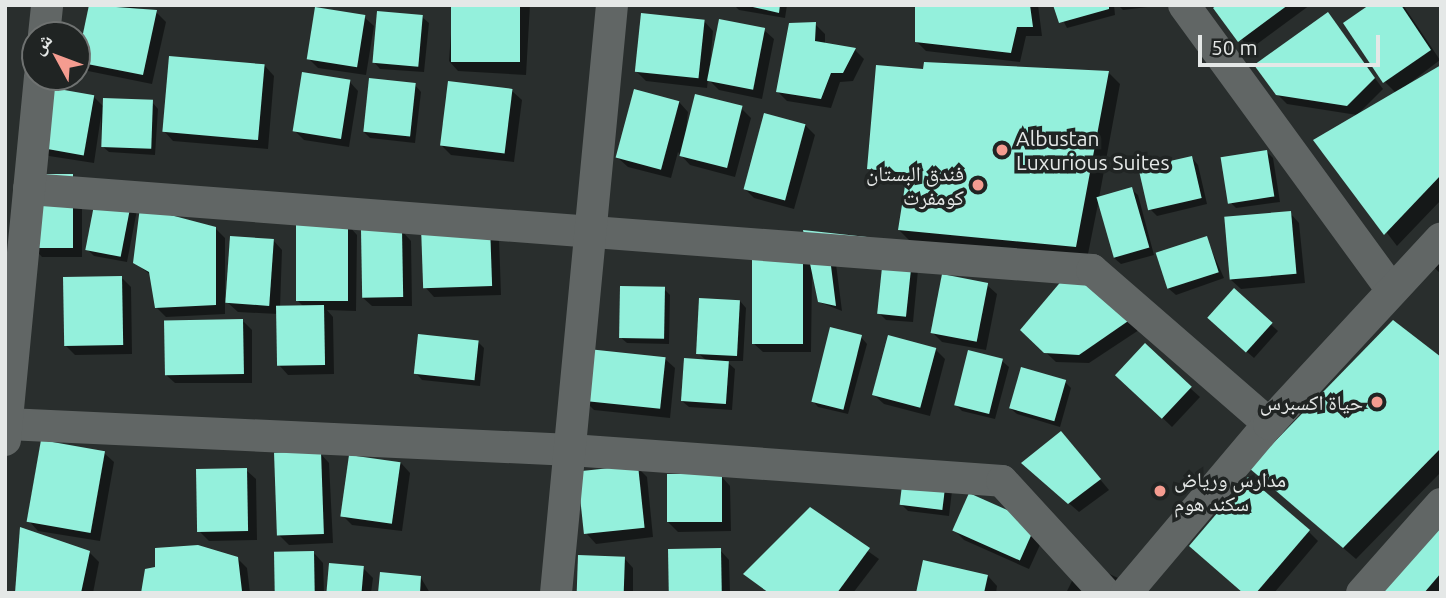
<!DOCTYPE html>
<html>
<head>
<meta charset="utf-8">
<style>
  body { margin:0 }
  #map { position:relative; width:1446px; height:598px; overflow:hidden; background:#292e2d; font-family:Ubuntu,"Noto Naskh Arabic",sans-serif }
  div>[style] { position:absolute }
  .shadow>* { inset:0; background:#0007 }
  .building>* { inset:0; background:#94f0dc; transform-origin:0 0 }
  .minor>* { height:32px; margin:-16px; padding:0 16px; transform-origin:16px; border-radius:16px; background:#616665 }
  .dots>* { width:19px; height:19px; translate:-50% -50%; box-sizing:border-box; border:4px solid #202423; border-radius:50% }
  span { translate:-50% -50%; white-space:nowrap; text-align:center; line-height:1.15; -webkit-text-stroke:7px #202423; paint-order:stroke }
  .poi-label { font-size:21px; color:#e5e8e7 }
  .left { translate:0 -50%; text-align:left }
  .right { translate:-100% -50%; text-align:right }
  .frame { position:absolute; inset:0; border:7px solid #e5e8e7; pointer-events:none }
  .north { position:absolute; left:21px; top:21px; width:70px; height:70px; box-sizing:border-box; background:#202423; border:2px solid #6f7271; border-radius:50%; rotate:311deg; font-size:19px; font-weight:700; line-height:28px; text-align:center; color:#e5e8e7 }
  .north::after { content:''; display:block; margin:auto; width:24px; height:32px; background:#f59c90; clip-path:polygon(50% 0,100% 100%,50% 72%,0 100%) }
  .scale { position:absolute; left:1198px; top:35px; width:182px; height:32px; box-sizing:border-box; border:4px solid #e5e8e7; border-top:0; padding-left:9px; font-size:21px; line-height:24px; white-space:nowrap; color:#e5e8e7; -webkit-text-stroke:5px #202423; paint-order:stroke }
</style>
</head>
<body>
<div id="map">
  <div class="shadow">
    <div style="clip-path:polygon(91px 5px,125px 5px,156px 12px,166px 22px,152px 84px,88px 71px,78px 61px)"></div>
    <div style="clip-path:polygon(453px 5px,530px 5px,526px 75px,458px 71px,449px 61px)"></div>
    <div style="clip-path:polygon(734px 5px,787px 5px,785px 18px,739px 10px)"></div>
    <div style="clip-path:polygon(916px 5px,1038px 5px,1042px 36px,1026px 36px,1020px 62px,926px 51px,916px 41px)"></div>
    <div style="clip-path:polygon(1055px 5px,1114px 5px,1115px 15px,1067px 28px)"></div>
    <div style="clip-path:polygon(1118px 5px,1156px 5px,1156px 6px,1123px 10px)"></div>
    <div style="clip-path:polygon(1220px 5px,1310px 5px,1249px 50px)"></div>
    <div style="clip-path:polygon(1372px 5px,1403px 5px,1440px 60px,1402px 89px,1441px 67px,1441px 200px,1397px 246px,1316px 140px,1396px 93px,1385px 82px)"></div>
    <div style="clip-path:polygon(1328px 15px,1383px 89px,1357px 115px,1287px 104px,1277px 94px)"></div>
    <div style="clip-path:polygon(364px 17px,374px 26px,366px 75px,318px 68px,308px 58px)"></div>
    <div style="clip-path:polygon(422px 17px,429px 23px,424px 72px,380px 69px,374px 62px)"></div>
    <div style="clip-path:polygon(704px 21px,713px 31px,710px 64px,764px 30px,774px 39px,762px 99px,719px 90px,708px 79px,707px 88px,646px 81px,636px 71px)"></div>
    <div style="clip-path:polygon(815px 24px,825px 34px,825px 44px,855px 50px,864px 59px,853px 81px,840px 82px,831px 108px,787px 101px,778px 92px)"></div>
    <div style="clip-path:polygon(265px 66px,274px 76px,268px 149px,173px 141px,164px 131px)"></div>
    <div style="clip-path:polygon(924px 71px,1108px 72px,1120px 84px,1099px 198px,1131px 189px,1138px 195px,1154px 255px,1121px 264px,1114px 258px,1099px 199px,1087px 259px,911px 242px,899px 230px,907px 181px,878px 178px,869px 168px)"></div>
    <div style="clip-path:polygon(349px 81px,358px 91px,349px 147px,304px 140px,294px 130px)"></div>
    <div style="clip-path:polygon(415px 85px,421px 92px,415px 143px,370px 138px,364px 132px)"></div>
    <div style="clip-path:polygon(512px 91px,522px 100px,514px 162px,451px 155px,442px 146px)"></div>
    <div style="clip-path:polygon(93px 96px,104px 107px,152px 102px,158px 109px,155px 155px,109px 152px,102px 146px,101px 116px,94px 163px,49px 156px,39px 146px)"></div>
    <div style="clip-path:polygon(679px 102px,688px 112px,685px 139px,741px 108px,751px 118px,735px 177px,690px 165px,678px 152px,671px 178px,628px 167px,618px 158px)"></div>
    <div style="clip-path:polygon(805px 125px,815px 135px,794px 209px,754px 198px,744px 188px)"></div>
    <div style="clip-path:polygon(1267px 152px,1273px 158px,1280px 202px,1236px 208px,1230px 202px)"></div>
    <div style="clip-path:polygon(1192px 158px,1198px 165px,1207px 204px,1157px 216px,1150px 209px)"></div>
    <div style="clip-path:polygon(73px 176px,82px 186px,82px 257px,42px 257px,33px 247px)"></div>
    <div style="clip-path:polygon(98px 197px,137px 210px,127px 262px,94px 256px,88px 250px)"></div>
    <div style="clip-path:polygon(1290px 213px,1299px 223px,1305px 283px,1241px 289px,1231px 280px)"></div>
    <div style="clip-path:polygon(348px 225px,357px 235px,356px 311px,327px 310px,333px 317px,334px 374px,288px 375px,279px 365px,278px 314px,238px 312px,228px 303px,273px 240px,282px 250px,280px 308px,304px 307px,297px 300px)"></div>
    <div style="clip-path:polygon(215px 228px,225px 238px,225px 314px,166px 317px,156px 307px,152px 276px,135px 263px)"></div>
    <div style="clip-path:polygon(423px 230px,499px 237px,501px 295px,434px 297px,425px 287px)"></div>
    <div style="clip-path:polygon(402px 231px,411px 241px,412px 306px,372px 306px,362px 297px)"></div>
    <div style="clip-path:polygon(1441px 235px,1441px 274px,1422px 256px)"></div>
    <div style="clip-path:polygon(1206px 238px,1224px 278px,1176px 295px,1169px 289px)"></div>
    <div style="clip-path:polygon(754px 256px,836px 264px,842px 311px,819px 302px,812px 273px,811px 352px,763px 352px,753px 343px)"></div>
    <div style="clip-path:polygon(885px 260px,918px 270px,913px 322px,886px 320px,880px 314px)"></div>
    <div style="clip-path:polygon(1074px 269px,1142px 328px,1089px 363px,1056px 362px,1022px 330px)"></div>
    <div style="clip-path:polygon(122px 278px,131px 287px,132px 354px,75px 355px,65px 345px)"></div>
    <div style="clip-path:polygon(987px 285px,997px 294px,986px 350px,942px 342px,932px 332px)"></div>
    <div style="clip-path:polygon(664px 289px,670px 295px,669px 344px,627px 343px,620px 337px)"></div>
    <div style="clip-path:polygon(1234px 291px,1278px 331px,1254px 358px,1216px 325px)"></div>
    <div style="clip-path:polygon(740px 301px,746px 308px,743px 361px,726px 361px,735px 369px,732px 410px,689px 407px,682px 401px,707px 361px,698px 353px)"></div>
    <div style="clip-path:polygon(243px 321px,252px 330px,252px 383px,175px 383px,165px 374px)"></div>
    <div style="clip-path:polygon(861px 337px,867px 344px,848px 414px,818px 407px,812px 400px)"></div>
    <div style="clip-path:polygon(478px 342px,484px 348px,480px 386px,422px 380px,416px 373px)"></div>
    <div style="clip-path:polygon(935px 349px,945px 359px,930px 416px,884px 404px,874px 395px)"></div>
    <div style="clip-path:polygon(665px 359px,675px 368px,670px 418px,594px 410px,585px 401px)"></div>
    <div style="clip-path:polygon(1441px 359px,1441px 472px,1356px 559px,1264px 480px)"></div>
    <div style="clip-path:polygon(1002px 361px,1009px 367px,995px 419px,962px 411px,955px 404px)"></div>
    <div style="clip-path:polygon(1118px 375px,1190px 388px,1200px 397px,1172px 427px)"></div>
    <div style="clip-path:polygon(1065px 382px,1071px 388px,1060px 427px,1017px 414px,1010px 408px)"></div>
    <div style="clip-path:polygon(1061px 433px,1109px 490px,1079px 512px,1033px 472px)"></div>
    <div style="clip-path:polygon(104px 453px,114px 462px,100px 541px,38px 531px,29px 521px)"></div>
    <div style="clip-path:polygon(320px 453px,329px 463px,333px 543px,289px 545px,279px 535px)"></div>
    <div style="clip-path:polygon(401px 463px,410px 473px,402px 531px,352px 525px,342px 515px)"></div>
    <div style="clip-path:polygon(637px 467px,647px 477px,653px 537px,596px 544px,587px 534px)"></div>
    <div style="clip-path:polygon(246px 470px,256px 479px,257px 540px,209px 541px,199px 531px)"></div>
    <div style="clip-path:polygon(954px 474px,949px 516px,908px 511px,901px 504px)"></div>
    <div style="clip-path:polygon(721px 476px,730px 486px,731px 531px,678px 532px,668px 522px)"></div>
    <div style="clip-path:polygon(810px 510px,879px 559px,853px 593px,768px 593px,746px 574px)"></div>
    <div style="clip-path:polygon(1441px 519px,1441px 593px,1361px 593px)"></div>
    <div style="clip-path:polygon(954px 530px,1045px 534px,1029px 569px,964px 540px)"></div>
    <div style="clip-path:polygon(1309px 532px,1318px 541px,1274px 593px,1244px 593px)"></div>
    <div style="clip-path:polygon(720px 550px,729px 560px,730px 593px,671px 593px)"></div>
    <div style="clip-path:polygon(89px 552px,99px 562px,93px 593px,16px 593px)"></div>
    <div style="clip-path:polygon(314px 553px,323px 563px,324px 593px,276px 593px)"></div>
    <div style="clip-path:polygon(237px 558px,247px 568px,250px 593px,143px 593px)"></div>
    <div style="clip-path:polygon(624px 558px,633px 568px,633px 593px,578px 593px)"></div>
    <div style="clip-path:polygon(1082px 561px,1137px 587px,1142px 593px,1066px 593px)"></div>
    <div style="clip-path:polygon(363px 568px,373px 578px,371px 593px,328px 593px)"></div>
    <div style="clip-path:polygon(988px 576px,997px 586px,996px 593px,917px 593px)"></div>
    <div style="clip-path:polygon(421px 578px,430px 593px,380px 593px)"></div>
  </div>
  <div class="building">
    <div style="clip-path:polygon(89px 5px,157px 10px,143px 75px,77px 62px)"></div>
    <div style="left:451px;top:5px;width:69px;height:57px"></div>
    <div style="clip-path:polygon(744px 5px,780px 5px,779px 13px)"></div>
    <div style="clip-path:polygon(915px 5px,1030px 5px,1033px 27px,1017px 27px,1011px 53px,915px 42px)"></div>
    <div style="clip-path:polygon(1053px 5px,1109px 5px,1109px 9px,1059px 23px)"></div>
    <div style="clip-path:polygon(1217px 5px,1288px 5px,1238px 42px,1213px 8px)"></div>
    <div style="clip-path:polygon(1369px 5px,1401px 5px,1431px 50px,1383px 83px,1343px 23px)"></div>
    <div style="left:315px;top:7px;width:51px;height:53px;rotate:9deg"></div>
    <div style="left:377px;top:11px;width:46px;height:52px;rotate:5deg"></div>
    <div style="clip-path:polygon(1328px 12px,1375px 78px,1347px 106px,1276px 95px,1254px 65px)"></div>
    <div style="left:641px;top:13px;width:64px;height:59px;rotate:6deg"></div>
    <div style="left:719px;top:19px;width:47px;height:63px;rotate:11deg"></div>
    <div style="clip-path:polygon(816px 22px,815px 41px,856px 48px,843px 73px,831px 73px,821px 99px,776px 92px,789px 23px)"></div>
    <div style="left:169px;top:56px;width:96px;height:76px;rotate:5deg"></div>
    <div style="clip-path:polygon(924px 62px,1109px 71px,1076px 247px,898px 230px,907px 173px,867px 169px,876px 65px,923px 69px)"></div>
    <div style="clip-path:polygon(1441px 65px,1441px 175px,1384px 235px,1313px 140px)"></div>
    <div style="left:302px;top:72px;width:49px;height:60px;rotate:9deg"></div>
    <div style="left:369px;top:78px;width:47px;height:54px;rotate:6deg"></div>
    <div style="left:448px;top:81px;width:65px;height:65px;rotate:7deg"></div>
    <div style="left:47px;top:87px;width:48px;height:61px;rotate:10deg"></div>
    <div style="left:634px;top:89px;width:47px;height:71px;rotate:15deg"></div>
    <div style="left:695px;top:94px;width:49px;height:64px;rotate:14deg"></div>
    <div style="left:103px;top:98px;width:50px;height:49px;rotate:2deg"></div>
    <div style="left:764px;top:113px;width:43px;height:79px;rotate:15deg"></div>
    <div style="left:1267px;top:150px;width:47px;height:47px;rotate:81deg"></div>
    <div style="left:1192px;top:156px;width:43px;height:55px;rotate:77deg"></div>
    <div style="left:73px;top:174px;width:74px;height:42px;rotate:90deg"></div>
    <div style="left:1132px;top:187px;width:63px;height:37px;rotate:74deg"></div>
    <div style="left:96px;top:195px;width:36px;height:56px;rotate:11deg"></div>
    <div style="clip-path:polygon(140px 207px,216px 227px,216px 305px,155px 308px,149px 272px,133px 263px)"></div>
    <div style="left:1291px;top:211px;width:63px;height:67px;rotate:85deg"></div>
    <div style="left:296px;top:223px;width:52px;height:78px"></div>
    <div style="left:490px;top:225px;width:61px;height:69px;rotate:88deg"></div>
    <div style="left:402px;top:229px;width:68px;height:41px;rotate:89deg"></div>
    <div style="clip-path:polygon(803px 230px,867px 237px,865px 260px,830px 258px,836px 306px,818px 302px)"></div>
    <div style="left:230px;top:236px;width:44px;height:67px;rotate:4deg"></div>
    <div style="left:1207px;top:236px;width:38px;height:54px;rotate:72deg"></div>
    <div style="left:752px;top:254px;width:51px;height:90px"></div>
    <div style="left:883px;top:258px;width:29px;height:56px;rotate:6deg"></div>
    <div style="clip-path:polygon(1074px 266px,1134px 317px,1079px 355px,1044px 353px,1020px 330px)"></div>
    <div style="left:942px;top:274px;width:47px;height:60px;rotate:11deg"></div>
    <div style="left:122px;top:276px;width:69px;height:59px;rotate:89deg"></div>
    <div style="left:620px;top:286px;width:45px;height:52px;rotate:1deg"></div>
    <div style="left:1234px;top:288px;width:52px;height:40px;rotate:42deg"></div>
    <div style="left:699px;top:298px;width:41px;height:56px;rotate:3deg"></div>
    <div style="left:324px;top:305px;width:60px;height:48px;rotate:89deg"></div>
    <div style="left:243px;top:319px;width:55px;height:79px;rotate:89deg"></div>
    <div style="clip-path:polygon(1393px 320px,1441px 357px,1441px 448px,1343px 548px,1249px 468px)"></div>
    <div style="left:830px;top:327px;width:33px;height:77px;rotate:14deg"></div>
    <div style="left:418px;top:334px;width:61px;height:40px;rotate:6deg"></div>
    <div style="left:888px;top:335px;width:50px;height:62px;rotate:15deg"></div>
    <div style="left:1145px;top:343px;width:64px;height:44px;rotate:43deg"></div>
    <div style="left:588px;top:349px;width:78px;height:52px;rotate:6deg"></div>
    <div style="left:968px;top:350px;width:36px;height:57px;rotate:14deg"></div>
    <div style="left:684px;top:358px;width:45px;height:43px;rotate:4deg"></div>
    <div style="left:1021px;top:367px;width:47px;height:43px;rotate:16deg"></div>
    <div style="clip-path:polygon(1061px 431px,1101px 479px,1068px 504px,1021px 463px)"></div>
    <div style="left:41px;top:440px;width:65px;height:83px;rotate:10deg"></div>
    <div style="left:321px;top:451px;width:83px;height:47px;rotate:88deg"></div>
    <div style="left:349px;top:455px;width:52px;height:62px;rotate:8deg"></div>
    <div style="left:905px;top:461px;width:43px;height:44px;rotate:7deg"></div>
    <div style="left:638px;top:465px;width:63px;height:61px;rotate:84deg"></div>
    <div style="left:247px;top:468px;width:63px;height:51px;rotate:89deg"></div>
    <div style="left:722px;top:474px;width:48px;height:55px;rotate:90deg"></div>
    <div style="clip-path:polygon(1248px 477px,1310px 530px,1256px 593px,1243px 593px,1189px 546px)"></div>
    <div style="left:969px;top:493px;width:74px;height:41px;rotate:24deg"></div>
    <div style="clip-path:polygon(810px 507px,870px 548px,837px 593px,769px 593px,743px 574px)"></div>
    <div style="clip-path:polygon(1441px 516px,1441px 573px,1424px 593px,1359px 593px)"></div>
    <div style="clip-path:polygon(20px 527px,90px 551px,81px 593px,15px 593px)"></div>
    <div style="clip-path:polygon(198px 545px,238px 557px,242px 591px,141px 593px,145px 569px,155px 567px,155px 548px)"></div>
    <div style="left:721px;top:548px;width:45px;height:53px;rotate:89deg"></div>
    <div style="left:314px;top:551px;width:42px;height:40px;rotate:89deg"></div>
    <div style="left:578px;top:555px;width:47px;height:38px;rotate:2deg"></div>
    <div style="clip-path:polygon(923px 560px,988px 575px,984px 593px,916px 593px)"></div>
    <div style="left:329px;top:563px;width:35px;height:30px;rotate:5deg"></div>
    <div style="clip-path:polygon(380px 572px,421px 576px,420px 593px,378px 593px)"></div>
  </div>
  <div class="minor">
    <div style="left:1184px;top:5px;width:351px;rotate:53.9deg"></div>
    <div style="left:44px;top:35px;width:30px;rotate:-84deg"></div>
    <div style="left:29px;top:189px;width:1066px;rotate:4.36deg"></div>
    <div style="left:1092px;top:270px;width:235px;rotate:41deg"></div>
    <div style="left:7px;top:424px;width:565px;rotate:2.64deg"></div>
    <div style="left:571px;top:450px;width:432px;rotate:4.1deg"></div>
    <div style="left:1002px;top:481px;width:152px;rotate:47.4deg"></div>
    <div style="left:5px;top:440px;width:365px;rotate:-84.5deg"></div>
    <div style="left:556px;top:593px;width:591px;rotate:-84.56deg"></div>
    <div style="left:1126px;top:593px;width:221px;rotate:-49.8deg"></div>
    <div style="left:1269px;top:424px;width:253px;rotate:-47.2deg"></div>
    <div style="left:1362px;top:593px;width:119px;rotate:-48.4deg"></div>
  </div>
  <div class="dots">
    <div style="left:1002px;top:150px;background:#f59c90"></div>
    <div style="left:978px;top:185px;background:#f59c90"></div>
    <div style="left:1377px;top:402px;background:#f59c90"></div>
    <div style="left:1160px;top:491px;background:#f59c90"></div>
  </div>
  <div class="poi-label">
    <span class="left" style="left:1016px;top:150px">Albustan<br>Luxurious Suites</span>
    <span class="right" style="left:964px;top:185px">فندق البستان<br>كومفرت</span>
    <span class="right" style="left:1363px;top:402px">حياة اكسبرس</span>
    <span class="left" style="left:1174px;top:491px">مدارس ورياض<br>سكند هوم</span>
  </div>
  <div class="frame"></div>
  <div class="north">ش</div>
  <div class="scale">50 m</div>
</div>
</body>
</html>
